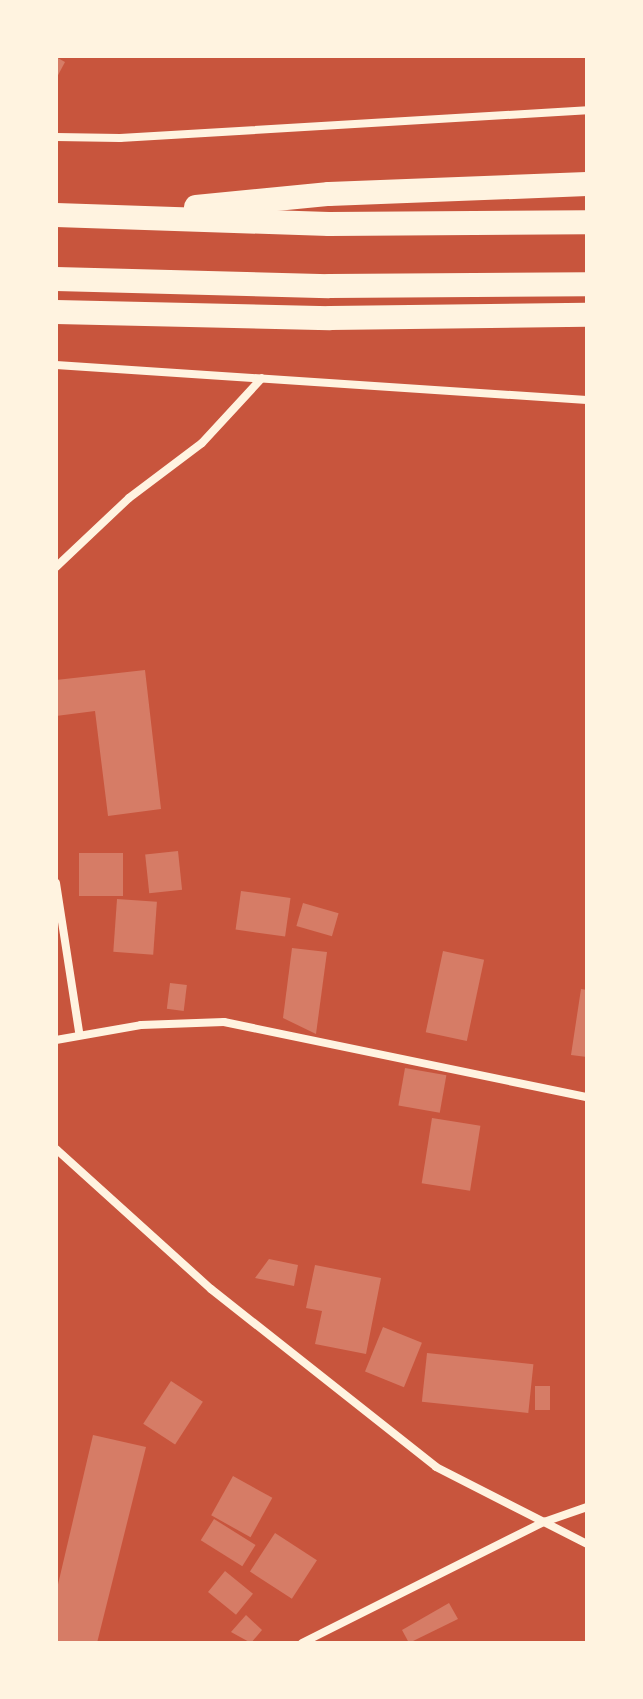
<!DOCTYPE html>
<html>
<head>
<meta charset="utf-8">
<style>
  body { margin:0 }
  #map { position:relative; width:643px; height:1699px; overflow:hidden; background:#c8553d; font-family:Montserrat,sans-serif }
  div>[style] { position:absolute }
  .building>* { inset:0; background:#d67c66; transform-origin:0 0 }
  .minor>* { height:8px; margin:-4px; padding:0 4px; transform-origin:4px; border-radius:4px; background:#fff3e0 }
  .motorway>* { height:24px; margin:-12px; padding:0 12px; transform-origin:12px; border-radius:12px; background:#fff3e0 }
  span { translate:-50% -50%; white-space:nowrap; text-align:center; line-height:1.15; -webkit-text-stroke:7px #fff3e0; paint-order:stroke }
  .frame { position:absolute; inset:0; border:58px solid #fff3e0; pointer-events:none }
</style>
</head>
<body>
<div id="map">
  <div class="building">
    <div style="clip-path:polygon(56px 57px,65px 62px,56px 79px)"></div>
    <div style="clip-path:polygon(145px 670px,161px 809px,108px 816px,95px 711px,56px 716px,56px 680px)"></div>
    <div style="left:178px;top:851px;width:39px;height:33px;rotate:84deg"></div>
    <div style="left:79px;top:853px;width:44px;height:43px"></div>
    <div style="left:241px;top:891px;width:50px;height:39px;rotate:8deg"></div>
    <div style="left:117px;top:899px;width:40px;height:53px;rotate:4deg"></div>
    <div style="left:303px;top:903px;width:37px;height:24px;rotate:16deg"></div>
    <div style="clip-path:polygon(292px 948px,327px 952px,316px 1034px,283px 1018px)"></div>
    <div style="left:443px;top:951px;width:42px;height:83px;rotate:12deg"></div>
    <div style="left:170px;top:983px;width:17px;height:26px;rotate:7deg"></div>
    <div style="clip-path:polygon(581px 989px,587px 990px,587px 1057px,571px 1055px)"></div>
    <div style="left:405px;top:1068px;width:42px;height:38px;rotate:10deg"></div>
    <div style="left:432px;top:1118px;width:49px;height:66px;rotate:9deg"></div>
    <div style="clip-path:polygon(269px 1259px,298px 1265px,294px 1286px,255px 1278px)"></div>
    <div style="clip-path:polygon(315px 1265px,381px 1278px,366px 1354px,315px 1344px,322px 1311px,306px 1308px)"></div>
    <div style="left:383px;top:1327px;width:42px;height:48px;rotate:22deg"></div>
    <div style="left:427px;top:1353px;width:107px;height:49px;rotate:6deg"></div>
    <div style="left:171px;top:1381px;width:38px;height:51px;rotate:33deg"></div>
    <div style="left:535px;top:1386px;width:15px;height:24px"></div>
    <div style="clip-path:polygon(93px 1435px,146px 1447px,97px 1643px,56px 1643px,56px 1593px)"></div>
    <div style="left:233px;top:1476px;width:45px;height:45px;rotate:29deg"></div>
    <div style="left:214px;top:1519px;width:49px;height:25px;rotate:32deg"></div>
    <div style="left:275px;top:1533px;width:50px;height:46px;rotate:33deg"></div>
    <div style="left:225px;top:1571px;width:36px;height:27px;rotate:39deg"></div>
    <div style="clip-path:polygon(449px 1603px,458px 1619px,409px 1643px,402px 1630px)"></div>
    <div style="clip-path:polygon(246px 1615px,262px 1630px,251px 1643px,231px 1632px)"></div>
  </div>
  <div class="minor">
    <div style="left:56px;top:137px;width:64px;rotate:0.9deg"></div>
    <div style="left:120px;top:138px;width:468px;rotate:-3.4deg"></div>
    <div style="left:56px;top:365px;width:532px;rotate:3.77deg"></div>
    <div style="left:56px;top:567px;width:100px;rotate:-43.4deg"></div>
    <div style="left:129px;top:498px;width:91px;rotate:-37deg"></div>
    <div style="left:202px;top:443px;width:88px;rotate:-47.3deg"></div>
    <div style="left:56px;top:883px;width:151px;rotate:81.2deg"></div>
    <div style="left:56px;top:1040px;width:86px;rotate:-10deg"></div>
    <div style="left:141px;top:1025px;width:83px;rotate:-2.1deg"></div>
    <div style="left:224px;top:1022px;width:371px;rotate:11.7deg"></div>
    <div style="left:56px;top:1149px;width:209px;rotate:42.1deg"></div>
    <div style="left:211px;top:1289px;width:287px;rotate:38.3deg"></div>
    <div style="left:436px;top:1467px;width:169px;rotate:27deg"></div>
    <div style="left:302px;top:1643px;width:271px;rotate:-26.6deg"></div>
    <div style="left:544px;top:1522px;width:46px;rotate:-19.2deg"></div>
  </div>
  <div class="motorway">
    <div style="left:196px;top:207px;width:134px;rotate:-5.6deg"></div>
    <div style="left:329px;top:194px;width:258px;rotate:-2.2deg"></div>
    <div style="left:56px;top:215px;width:273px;rotate:1.9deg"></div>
    <div style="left:329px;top:224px;width:258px;rotate:-0.4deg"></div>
    <div style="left:56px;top:279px;width:273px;rotate:1.5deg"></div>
    <div style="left:329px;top:286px;width:258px;rotate:-0.4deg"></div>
    <div style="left:56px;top:312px;width:274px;rotate:1.3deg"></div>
    <div style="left:330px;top:318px;width:257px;rotate:-0.7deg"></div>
  </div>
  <div class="frame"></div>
</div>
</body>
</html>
